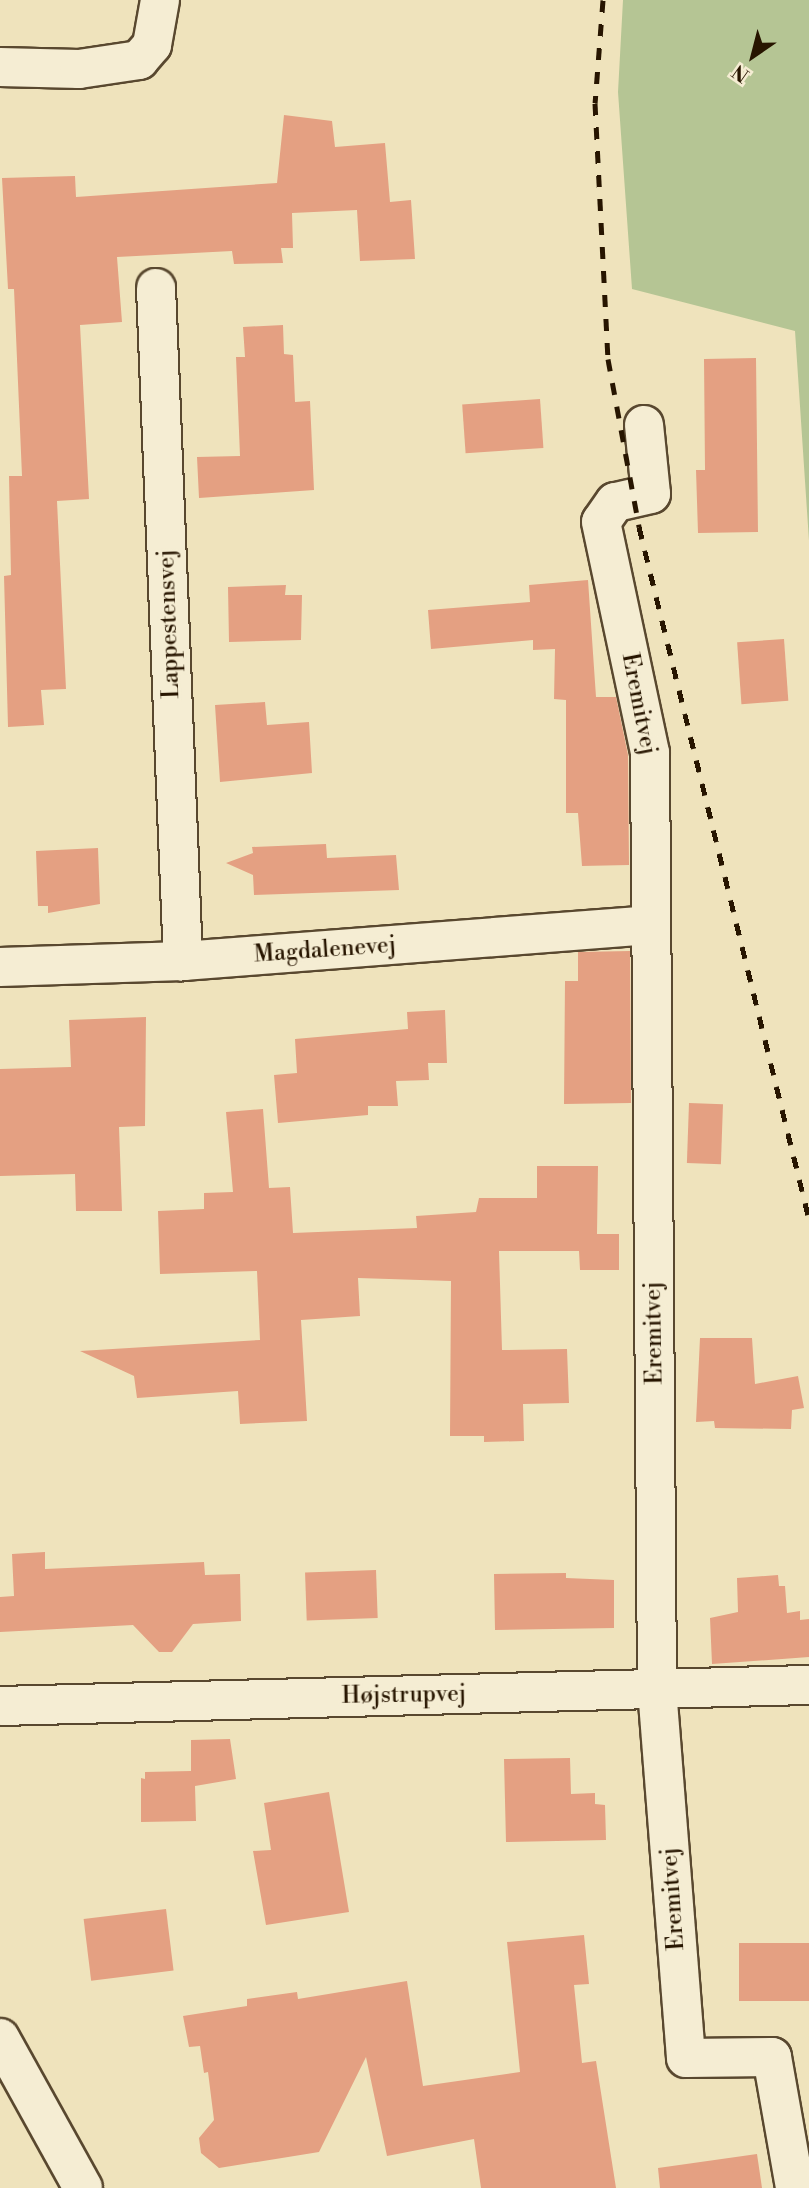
<!DOCTYPE html>
<html>
<head>
<meta charset="utf-8">
<style>
  body { margin:0 }
  #map { position:relative; width:809px; height:2188px; overflow:hidden; background:#efe3bc; font-family:"Libre Bodoni",serif }
  div>[style] { position:absolute }
  .green>* { inset:0; background:#b5c594 }
  .building>* { inset:0; background:#e4a082; transform-origin:0 0 }
  .roads { filter:drop-shadow(2px 0 #59482f) drop-shadow(-2px 0 #59482f) drop-shadow(0 2px #59482f) drop-shadow(0 -2px #59482f) }
  .minor>* { height:38px; margin:-19px; padding:0 19px; transform-origin:19px; border-radius:19px; background:#f5edd3 }
  .secondary>* { height:38px; margin:-19px; padding:0 19px; transform-origin:19px; border-radius:19px; background:#f5edd3 }
  .rail>* { height:5px; margin-top:-2.5px; transform-origin:0; background:repeating-linear-gradient(90deg,#271500 0 12px,transparent 0 24px) }
  span { translate:-50% -50%; white-space:nowrap; text-align:center; line-height:1.15; -webkit-text-stroke:5px #f5edd3; paint-order:stroke }
  .street-label { font-size:23px; color:#271500 }
  .north { position:absolute; left:718px; top:21px; width:70px; height:70px; -webkit-text-stroke:5px #f5edd3; paint-order:stroke; rotate:215deg; font-size:19px; font-weight:700; line-height:28px; text-align:center; color:#271500 }
  .north::after { content:''; display:block; margin:auto; width:24px; height:32px; background:#271500; clip-path:polygon(50% 0,100% 100%,50% 72%,0 100%) }
</style>
</head>
<body>
<div id="map">
  <div class="green">
    <div style="clip-path:polygon(623px 0,809px 0,809px 541px,795px 331px,632px 289px,618px 92px)"></div>
  </div>
  <div class="building">
    <div style="clip-path:polygon(284px 115px,332px 121px,335px 147px,385px 143px,390px 202px,411px 200px,415px 259px,360px 261px,357px 210px,292px 213px,293px 248px,281px 248px,283px 263px,234px 264px,232px 251px,117px 257px,122px 322px,80px 325px,89px 499px,57px 501px,66px 689px,41px 690px,44px 725px,8px 727px,4px 576px,11px 575px,9px 476px,22px 476px,14px 289px,8px 289px,2px 178px,75px 176px,76px 197px,277px 183px)"></div>
    <div style="clip-path:polygon(283px 325px,284px 354px,293px 355px,295px 402px,310px 401px,314px 490px,199px 498px,197px 457px,240px 456px,236px 357px,245px 357px,243px 327px)"></div>
    <div style="clip-path:polygon(756px 358px,758px 532px,698px 533px,696px 470px,705px 470px,704px 359px)"></div>
    <div style="left:540px;top:399px;width:49px;height:78px;rotate:86deg"></div>
    <div style="clip-path:polygon(588px 580px,596px 697px,616px 697px,628px 755px,629px 865px,582px 866px,578px 813px,566px 813px,566px 700px,554px 699px,555px 649px,533px 650px,533px 640px,431px 649px,428px 610px,530px 602px,529px 585px)"></div>
    <div style="clip-path:polygon(286px 585px,285px 595px,302px 595px,301px 640px,229px 642px,228px 587px)"></div>
    <div style="left:784px;top:639px;width:62px;height:47px;rotate:86deg"></div>
    <div style="clip-path:polygon(265px 702px,267px 725px,309px 722px,312px 773px,220px 782px,215px 705px)"></div>
    <div style="clip-path:polygon(326px 844px,327px 858px,396px 855px,399px 890px,254px 895px,253px 875px,226px 863px,253px 853px,252px 847px)"></div>
    <div style="clip-path:polygon(98px 848px,100px 904px,48px 913px,48px 906px,38px 906px,36px 851px)"></div>
    <div style="clip-path:polygon(630px 951px,631px 1103px,564px 1104px,565px 981px,578px 981px,578px 952px)"></div>
    <div style="clip-path:polygon(445px 1010px,447px 1063px,428px 1063px,429px 1080px,396px 1081px,398px 1106px,368px 1106px,368px 1115px,278px 1123px,274px 1075px,297px 1073px,295px 1039px,408px 1029px,407px 1012px)"></div>
    <div style="clip-path:polygon(146px 1017px,145px 1126px,119px 1127px,122px 1211px,76px 1211px,75px 1174px,0 1176px,0 1069px,71px 1067px,69px 1020px)"></div>
    <div style="left:689px;top:1103px;width:34px;height:60px;rotate:2deg"></div>
    <div style="clip-path:polygon(263px 1109px,269px 1188px,290px 1187px,293px 1233px,417px 1228px,416px 1216px,476px 1212px,479px 1198px,537px 1198px,537px 1166px,598px 1166px,597px 1234px,619px 1234px,619px 1270px,580px 1270px,579px 1251px,499px 1251px,502px 1350px,567px 1349px,569px 1403px,523px 1404px,524px 1441px,484px 1442px,484px 1436px,450px 1436px,451px 1281px,358px 1278px,360px 1316px,301px 1320px,307px 1421px,240px 1424px,238px 1391px,137px 1398px,134px 1376px,80px 1351px,260px 1340px,257px 1271px,160px 1274px,158px 1211px,204px 1209px,204px 1193px,233px 1192px,226px 1112px)"></div>
    <div style="clip-path:polygon(700px 1338px,752px 1338px,755px 1384px,798px 1376px,804px 1408px,792px 1410px,791px 1429px,715px 1428px,714px 1421px,696px 1422px)"></div>
    <div style="clip-path:polygon(45px 1552px,45px 1569px,204px 1562px,205px 1575px,240px 1574px,241px 1621px,193px 1624px,172px 1652px,159px 1652px,133px 1625px,0 1632px,0 1597px,14px 1596px,12px 1554px)"></div>
    <div style="left:376px;top:1570px;width:48px;height:71px;rotate:88deg"></div>
    <div style="clip-path:polygon(566px 1573px,566px 1578px,614px 1580px,614px 1628px,495px 1630px,494px 1574px)"></div>
    <div style="clip-path:polygon(778px 1575px,779px 1586px,785px 1586px,787px 1613px,800px 1611px,800px 1620px,809px 1619px,809px 1657px,712px 1664px,710px 1618px,738px 1612px,737px 1578px)"></div>
    <div style="clip-path:polygon(230px 1739px,236px 1779px,195px 1786px,196px 1821px,141px 1822px,141px 1778px,145px 1779px,145px 1772px,191px 1771px,191px 1740px)"></div>
    <div style="clip-path:polygon(570px 1758px,571px 1794px,595px 1793px,595px 1804px,605px 1805px,606px 1840px,506px 1842px,504px 1759px)"></div>
    <div style="clip-path:polygon(329px 1792px,349px 1912px,266px 1925px,253px 1851px,271px 1850px,264px 1803px)"></div>
    <div style="left:166px;top:1909px;width:62px;height:83px;rotate:83deg"></div>
    <div style="clip-path:polygon(584px 1935px,589px 1984px,574px 1985px,582px 2063px,596px 2061px,616px 2188px,481px 2188px,474px 2139px,387px 2156px,366px 2057px,319px 2152px,219px 2168px,201px 2153px,199px 2138px,214px 2120px,208px 2072px,204px 2073px,200px 2046px,189px 2047px,183px 2016px,247px 2006px,247px 1999px,297px 1992px,298px 1999px,407px 1981px,423px 2086px,520px 2072px,507px 1942px)"></div>
    <div style="left:809px;top:1943px;width:58px;height:70px;rotate:90deg"></div>
    <div style="clip-path:polygon(757px 2154px,762px 2188px,660px 2188px,658px 2168px)"></div>
  </div>
  <div class="roads">
    <div class="minor">
      <div style="left:0;top:67px;width:79px;rotate:1.5deg"></div>
      <div style="left:79px;top:69px;width:61px;rotate:-8.5deg"></div>
      <div style="left:139px;top:60px;width:20px;rotate:-49deg"></div>
      <div style="left:152px;top:45px;width:46px;rotate:-79.9deg"></div>
      <div style="left:156px;top:288px;width:674px;rotate:87.7deg"></div>
      <div style="left:644px;top:425px;width:69px;rotate:84.2deg"></div>
      <div style="left:651px;top:494px;width:37px;rotate:167deg"></div>
      <div style="left:615px;top:502px;width:24px;rotate:125deg"></div>
      <div style="left:601px;top:522px;width:236px;rotate:78deg"></div>
      <div style="left:650px;top:753px;width:936px;rotate:89.57deg"></div>
      <div style="left:657px;top:1689px;width:370px;rotate:85.5deg"></div>
      <div style="left:686px;top:2058px;width:86px;rotate:-0.7deg"></div>
      <div style="left:772px;top:2057px;width:133px;rotate:80deg"></div>
      <div style="left:0;top:967px;width:183px;rotate:-1.9deg"></div>
      <div style="left:183px;top:961px;width:468px;rotate:-4.4deg"></div>
      <div style="left:0;top:1706px;width:809px;rotate:-1.49deg"></div>
    </div>
    <div class="secondary">
      <div style="left:0;top:2038px;width:171px;rotate:61deg"></div>
    </div>
  </div>
  <div class="rail">
    <div style="left:603px;top:0;width:103px;rotate:94.4deg"></div>
    <div style="left:595px;top:103px;width:256px;rotate:87.1deg"></div>
    <div style="left:608px;top:359px;width:171px;rotate:79.5deg"></div>
    <div style="left:639px;top:527px;width:713px;rotate:76.2deg"></div>
  </div>
  <div class="street-label">
    <span style="left:169px;top:624px;rotate:-92deg">Lappestensvej</span>
    <span style="left:639px;top:704px;rotate:79deg">Eremitvej</span>
    <span style="left:325px;top:950px;rotate:-4deg">Magdalenevej</span>
    <span style="left:654px;top:1333px;rotate:-91deg">Eremitvej</span>
    <span style="left:404px;top:1695px;rotate:-1deg">Højstrupvej</span>
    <span style="left:673px;top:1899px;rotate:-94deg">Eremitvej</span>
  </div>
  <div class="north">N</div>
</div>
</body>
</html>
